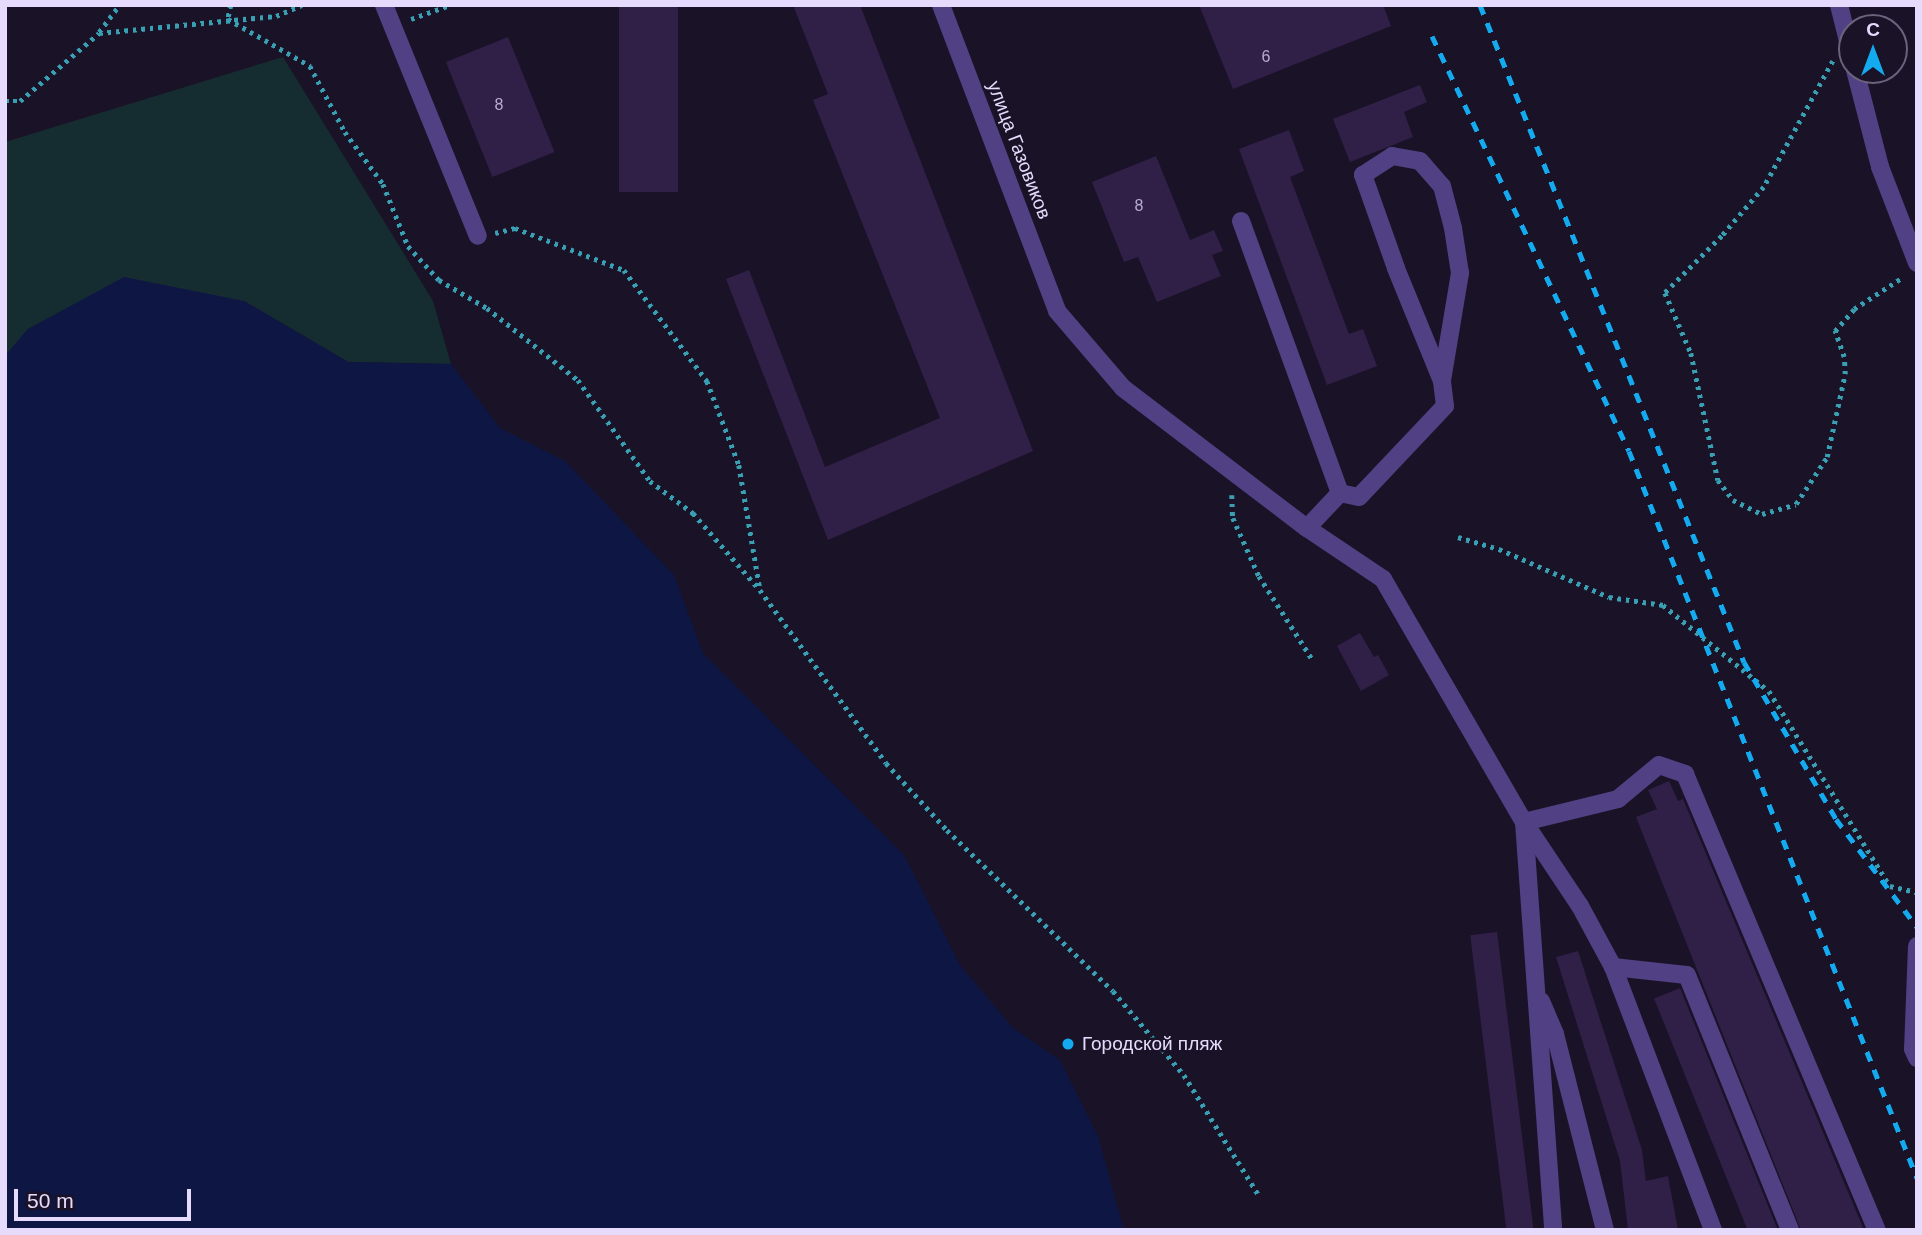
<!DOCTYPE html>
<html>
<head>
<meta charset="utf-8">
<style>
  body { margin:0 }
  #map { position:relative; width:1922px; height:1235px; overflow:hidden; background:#1a1227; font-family:Arial,sans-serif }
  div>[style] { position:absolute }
  .green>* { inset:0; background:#152c31 }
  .water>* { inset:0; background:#0e1644 }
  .building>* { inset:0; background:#301f47; transform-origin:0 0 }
  .path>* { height:4.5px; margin-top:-2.25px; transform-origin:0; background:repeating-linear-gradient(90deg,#399fb2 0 3.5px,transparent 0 8.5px) }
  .minor>* { height:18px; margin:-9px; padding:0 9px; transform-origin:9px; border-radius:9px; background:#514083 }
  .rail>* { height:5px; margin-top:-2.5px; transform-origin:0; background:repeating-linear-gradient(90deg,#14aaef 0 10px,transparent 0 19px) }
  .dots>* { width:19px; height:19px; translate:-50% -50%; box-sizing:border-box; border:4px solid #1a1227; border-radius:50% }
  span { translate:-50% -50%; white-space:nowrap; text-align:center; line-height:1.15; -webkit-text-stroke:5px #1a1227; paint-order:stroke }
  .number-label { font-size:16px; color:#b8acd0 }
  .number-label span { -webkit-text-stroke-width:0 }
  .street-label { font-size:19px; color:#e6dbfd }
  .poi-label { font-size:19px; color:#e6dbfd }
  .left { translate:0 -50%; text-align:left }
  .frame { position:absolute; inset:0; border:7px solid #e6dbfd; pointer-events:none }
  .north { position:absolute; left:1838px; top:14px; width:70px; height:70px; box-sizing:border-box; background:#1a1227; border:2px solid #6c627d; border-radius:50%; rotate:0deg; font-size:19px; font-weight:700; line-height:28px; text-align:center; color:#e6dbfd }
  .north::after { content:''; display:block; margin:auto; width:24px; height:32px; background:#14aaef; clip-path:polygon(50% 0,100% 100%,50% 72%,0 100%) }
  .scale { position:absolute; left:14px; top:1189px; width:177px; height:32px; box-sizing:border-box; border:4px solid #e6dbfd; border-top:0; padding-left:9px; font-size:21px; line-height:24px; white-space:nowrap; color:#e6dbfd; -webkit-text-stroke:5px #1a1227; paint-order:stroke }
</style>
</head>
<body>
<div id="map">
  <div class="green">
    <div style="clip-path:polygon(283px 57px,433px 301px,451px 364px,348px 362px,244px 301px,28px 329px,5px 356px,5px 142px)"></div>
  </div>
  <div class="water">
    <div style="clip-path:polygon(124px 277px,244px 301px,348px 362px,451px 364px,500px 428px,565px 461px,674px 575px,703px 653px,904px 855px,960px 965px,1013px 1028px,1060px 1060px,1098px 1136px,1124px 1230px,5px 1230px,5px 356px,28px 329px)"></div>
  </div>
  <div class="building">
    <div style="left:619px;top:5px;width:59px;height:187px"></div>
    <div style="clip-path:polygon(793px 5px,860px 5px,1033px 451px,828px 540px,726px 279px,749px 270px,825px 467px,940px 418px,813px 100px,828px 94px)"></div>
    <div style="clip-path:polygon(1199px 5px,1383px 5px,1391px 26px,1233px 89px)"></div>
    <div style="left:508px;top:37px;width:124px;height:67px;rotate:68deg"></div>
    <div style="clip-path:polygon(1420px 85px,1427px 102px,1404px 112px,1413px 137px,1350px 162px,1333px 119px)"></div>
    <div style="clip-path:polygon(1289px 130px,1304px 171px,1290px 177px,1349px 334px,1363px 329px,1377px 366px,1327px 385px,1239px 149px)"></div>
    <div style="clip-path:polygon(1156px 156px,1190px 240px,1214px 230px,1223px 251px,1212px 255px,1221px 276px,1157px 302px,1138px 257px,1124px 262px,1092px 182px)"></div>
    <div style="clip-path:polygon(1360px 633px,1374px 657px,1378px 655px,1389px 675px,1361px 691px,1337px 646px)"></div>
    <div style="clip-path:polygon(1669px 781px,1678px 801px,1683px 799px,1864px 1230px,1801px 1230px,1636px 817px,1657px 809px,1648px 790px)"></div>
    <div style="left:1497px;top:932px;width:300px;height:27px;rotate:83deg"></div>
    <div style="clip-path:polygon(1578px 951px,1642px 1150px,1646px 1181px,1668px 1176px,1678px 1230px,1628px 1230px,1620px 1161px,1556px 957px)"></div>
    <div style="left:1680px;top:988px;width:261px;height:28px;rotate:68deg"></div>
  </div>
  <div class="path">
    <div style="left:231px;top:5px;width:14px;rotate:102deg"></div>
    <div style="left:228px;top:19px;width:95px;rotate:29.8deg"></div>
    <div style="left:310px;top:66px;width:75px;rotate:62.1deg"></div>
    <div style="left:345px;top:132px;width:64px;rotate:53.8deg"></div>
    <div style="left:383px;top:184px;width:67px;rotate:68deg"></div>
    <div style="left:408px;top:246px;width:46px;rotate:47.6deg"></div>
    <div style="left:439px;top:280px;width:56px;rotate:30.3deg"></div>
    <div style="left:487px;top:308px;width:116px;rotate:38.4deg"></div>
    <div style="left:578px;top:380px;width:124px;rotate:54.5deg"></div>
    <div style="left:650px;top:481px;width:54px;rotate:36.7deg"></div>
    <div style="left:693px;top:513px;width:102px;rotate:49deg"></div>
    <div style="left:760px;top:590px;width:214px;rotate:53.9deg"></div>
    <div style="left:886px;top:763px;width:91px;rotate:47.7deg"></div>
    <div style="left:947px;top:830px;width:231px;rotate:44.1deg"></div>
    <div style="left:1113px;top:991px;width:110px;rotate:49.8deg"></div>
    <div style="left:1184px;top:1075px;width:144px;rotate:58.1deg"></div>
    <div style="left:411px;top:19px;width:41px;rotate:-19.7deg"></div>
    <div style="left:99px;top:32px;width:34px;rotate:-53deg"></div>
    <div style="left:1833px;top:61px;width:144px;rotate:118.7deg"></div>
    <div style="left:1764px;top:187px;width:65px;rotate:130.6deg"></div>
    <div style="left:1722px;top:236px;width:81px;rotate:135deg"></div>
    <div style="left:1665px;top:293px;width:65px;rotate:66.6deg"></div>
    <div style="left:1691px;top:353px;width:130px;rotate:78deg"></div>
    <div style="left:1718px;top:480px;width:25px;rotate:53deg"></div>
    <div style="left:1733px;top:500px;width:32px;rotate:26deg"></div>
    <div style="left:1762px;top:514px;width:35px;rotate:-16deg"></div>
    <div style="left:1796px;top:504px;width:56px;rotate:-56.6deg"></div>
    <div style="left:1827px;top:457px;width:85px;rotate:-77.8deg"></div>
    <div style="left:1845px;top:374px;width:17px;rotate:-93deg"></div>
    <div style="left:1844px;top:357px;width:28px;rotate:-109deg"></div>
    <div style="left:1835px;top:331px;width:29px;rotate:-49deg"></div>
    <div style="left:1854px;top:309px;width:59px;rotate:-33.1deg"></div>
    <div style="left:5px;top:101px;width:15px"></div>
    <div style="left:20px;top:101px;width:104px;rotate:-40.7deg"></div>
    <div style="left:99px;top:33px;width:178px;rotate:-5.5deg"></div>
    <div style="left:276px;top:16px;width:28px;rotate:-23deg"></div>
    <div style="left:495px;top:233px;width:21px;rotate:-14deg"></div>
    <div style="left:515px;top:228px;width:117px;rotate:21.1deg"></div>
    <div style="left:624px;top:270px;width:139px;rotate:53.2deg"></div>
    <div style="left:707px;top:381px;width:90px;rotate:69.1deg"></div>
    <div style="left:739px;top:465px;width:126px;rotate:80.4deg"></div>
    <div style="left:1232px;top:495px;width:23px;rotate:88deg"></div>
    <div style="left:1233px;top:518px;width:64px;rotate:65.9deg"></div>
    <div style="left:1259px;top:576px;width:98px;rotate:57.4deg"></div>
    <div style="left:1458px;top:537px;width:43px;rotate:16.3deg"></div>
    <div style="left:1499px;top:549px;width:120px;rotate:23.6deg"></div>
    <div style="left:1609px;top:597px;width:55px;rotate:8.4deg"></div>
    <div style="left:1663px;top:605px;width:136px;rotate:39.1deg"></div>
    <div style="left:1769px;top:691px;width:229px;rotate:58.2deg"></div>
    <div style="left:1890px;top:886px;width:28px;rotate:13deg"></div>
  </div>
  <div class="minor">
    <div style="left:384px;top:5px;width:249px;rotate:67.9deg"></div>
    <div style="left:941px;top:5px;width:327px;rotate:69.2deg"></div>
    <div style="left:1057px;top:311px;width:101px;rotate:49.4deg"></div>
    <div style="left:1123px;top:388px;width:231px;rotate:37.3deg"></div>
    <div style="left:1307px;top:528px;width:92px;rotate:33.9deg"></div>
    <div style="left:1383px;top:579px;width:281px;rotate:59.9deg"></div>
    <div style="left:1524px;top:822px;width:409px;rotate:85.9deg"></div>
    <div style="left:1839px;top:5px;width:54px;rotate:76deg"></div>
    <div style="left:1855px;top:70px;width:100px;rotate:75.5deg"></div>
    <div style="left:1880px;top:167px;width:103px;rotate:68.9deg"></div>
    <div style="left:1241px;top:221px;width:289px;rotate:70deg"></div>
    <div style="left:1340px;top:493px;width:48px;rotate:133.3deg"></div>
    <div style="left:1340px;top:493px;width:19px;rotate:12deg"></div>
    <div style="left:1359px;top:497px;width:125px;rotate:-46.6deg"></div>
    <div style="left:1445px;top:406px;width:25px;rotate:-97deg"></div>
    <div style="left:1442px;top:381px;width:122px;rotate:-112.2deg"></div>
    <div style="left:1396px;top:268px;width:99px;rotate:-109.5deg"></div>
    <div style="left:1363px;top:175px;width:35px;rotate:-33deg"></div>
    <div style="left:1392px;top:156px;width:28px;rotate:10deg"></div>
    <div style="left:1420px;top:161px;width:33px;rotate:49deg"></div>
    <div style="left:1442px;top:186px;width:43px;rotate:75.3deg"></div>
    <div style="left:1453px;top:228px;width:46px;rotate:81.2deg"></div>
    <div style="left:1460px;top:273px;width:109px;rotate:99.5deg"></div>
    <div style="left:1917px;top:946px;width:103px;rotate:92.2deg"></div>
    <div style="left:1913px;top:1049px;width:10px;rotate:66deg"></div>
    <div style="left:1613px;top:967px;width:74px;rotate:6.2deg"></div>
    <div style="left:1687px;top:975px;width:275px;rotate:68deg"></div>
    <div style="left:1541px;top:1001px;width:36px;rotate:67deg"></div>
    <div style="left:1555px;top:1034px;width:202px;rotate:75.7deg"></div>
    <div style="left:1713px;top:1230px;width:281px;rotate:-110.8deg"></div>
    <div style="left:1613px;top:967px;width:69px;rotate:-118.4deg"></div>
    <div style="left:1580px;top:906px;width:101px;rotate:-123.7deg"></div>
    <div style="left:1524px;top:822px;width:97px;rotate:-13.7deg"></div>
    <div style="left:1618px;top:799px;width:53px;rotate:-39.7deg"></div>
    <div style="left:1659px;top:765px;width:28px;rotate:19deg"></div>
    <div style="left:1685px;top:774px;width:495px;rotate:67.2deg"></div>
  </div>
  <div class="rail">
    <div style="left:1480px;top:5px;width:708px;rotate:68.11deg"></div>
    <div style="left:1744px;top:662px;width:182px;rotate:59.6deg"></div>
    <div style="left:1836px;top:819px;width:135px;rotate:53.1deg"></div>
    <div style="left:1432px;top:36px;width:459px;rotate:64.6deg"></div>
    <div style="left:1629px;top:451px;width:782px;rotate:68.39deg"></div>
  </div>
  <div class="dots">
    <div style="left:1068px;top:1044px;background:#14aaef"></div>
  </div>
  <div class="number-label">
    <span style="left:1266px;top:57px">6</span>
    <span style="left:499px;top:105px">8</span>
    <span style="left:1139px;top:206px">8</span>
  </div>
  <div class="street-label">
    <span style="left:1019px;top:150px;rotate:69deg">улица Газовиков</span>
  </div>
  <div class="poi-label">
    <span class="left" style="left:1082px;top:1044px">Городской пляж</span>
  </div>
  <div class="frame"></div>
  <div class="north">С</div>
  <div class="scale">50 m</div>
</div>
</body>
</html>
